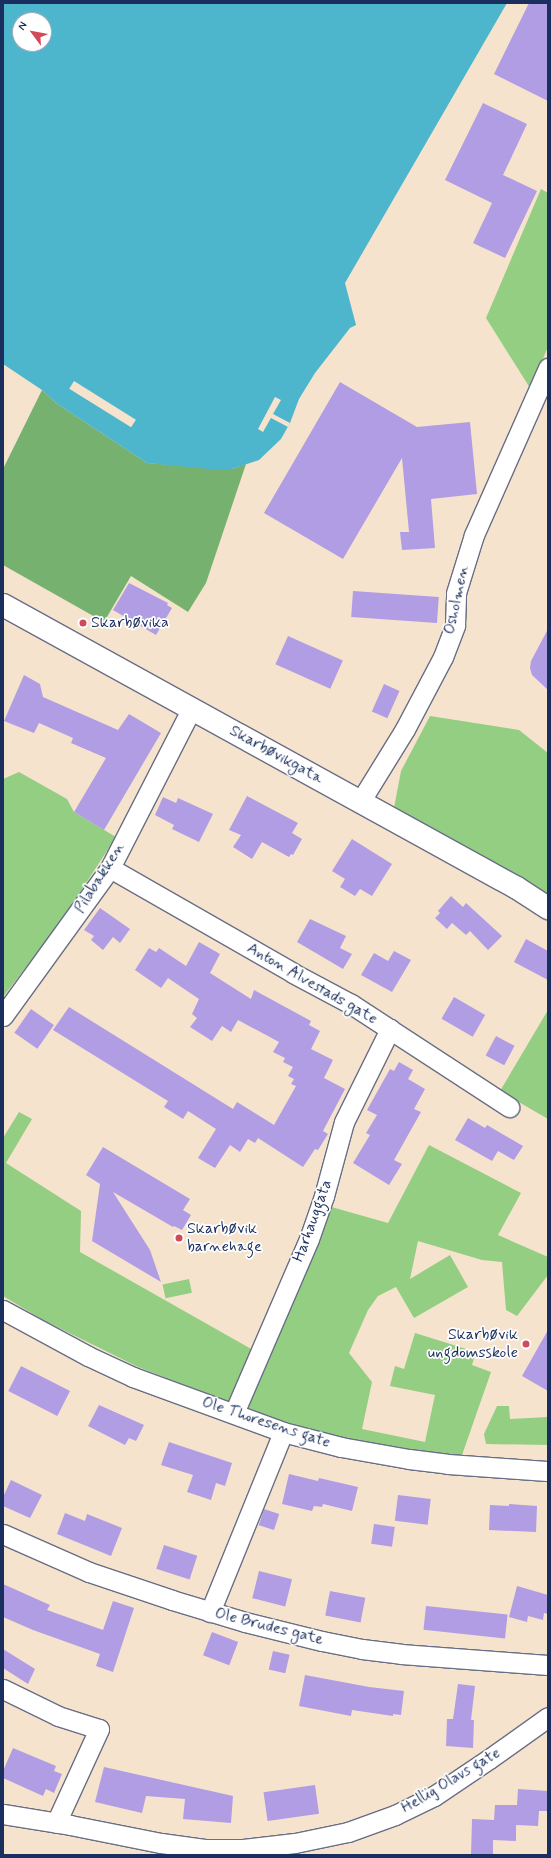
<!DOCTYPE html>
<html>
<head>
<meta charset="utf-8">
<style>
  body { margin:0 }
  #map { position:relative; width:551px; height:1858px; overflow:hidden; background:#f6e3cd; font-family:Mynerve,sans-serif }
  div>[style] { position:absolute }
  .green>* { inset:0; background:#93ce82; transform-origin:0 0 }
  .forest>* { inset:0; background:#76b170 }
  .water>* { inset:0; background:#4db5cc }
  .pier>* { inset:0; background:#f6e3cd; transform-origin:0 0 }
  .building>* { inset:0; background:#b19de3; transform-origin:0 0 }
  .roads { filter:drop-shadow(1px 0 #686e85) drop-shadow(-1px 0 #686e85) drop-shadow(0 1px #686e85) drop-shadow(0 -1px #686e85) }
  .street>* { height:19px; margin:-9.5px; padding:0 9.5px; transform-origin:9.5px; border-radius:9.5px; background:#fff }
  .secondary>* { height:22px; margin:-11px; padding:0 11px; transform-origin:11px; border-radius:11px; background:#fff }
  .dots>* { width:11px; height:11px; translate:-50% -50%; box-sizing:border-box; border:2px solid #fff; border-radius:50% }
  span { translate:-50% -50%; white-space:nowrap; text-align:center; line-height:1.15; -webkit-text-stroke:3.5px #fff; paint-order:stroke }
  .street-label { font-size:16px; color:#1b2f5e }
  .poi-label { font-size:16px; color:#1b2f5e }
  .left { translate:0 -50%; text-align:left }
  .right { translate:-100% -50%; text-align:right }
  .frame { position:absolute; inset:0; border:4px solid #1b2f5e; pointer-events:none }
  .north { position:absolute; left:12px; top:12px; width:40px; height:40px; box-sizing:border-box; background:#fff; border:1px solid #a4acbf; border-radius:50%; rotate:302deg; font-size:11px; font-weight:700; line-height:16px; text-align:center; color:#1b2f5e }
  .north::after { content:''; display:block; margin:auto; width:14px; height:18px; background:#d1495b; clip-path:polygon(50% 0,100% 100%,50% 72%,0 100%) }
</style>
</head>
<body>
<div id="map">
  <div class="green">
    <div style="clip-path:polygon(541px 189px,548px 193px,548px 347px,530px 388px,486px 318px)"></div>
    <div style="clip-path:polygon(430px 716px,519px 730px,548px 753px,548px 897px,394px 808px,401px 771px)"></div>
    <div style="clip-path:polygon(19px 772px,67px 799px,74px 812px,116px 837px,62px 920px,3px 997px,3px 779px)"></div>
    <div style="clip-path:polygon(548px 1010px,548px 1119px,500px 1091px)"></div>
    <div style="clip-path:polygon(19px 1112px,32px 1119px,6px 1163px,81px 1211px,80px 1252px,253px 1350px,229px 1402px,138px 1367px,43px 1320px,3px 1296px,3px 1138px)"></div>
    <div style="clip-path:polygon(429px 1145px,521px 1193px,498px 1235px,548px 1257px,548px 1275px,517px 1316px,506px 1310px,502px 1262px,482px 1260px,418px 1241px,410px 1279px,450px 1255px,468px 1287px,414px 1318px,396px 1287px,378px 1296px,368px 1310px,349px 1353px,372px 1382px,362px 1429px,425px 1442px,435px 1395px,390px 1386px,395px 1366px,404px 1369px,415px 1333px,476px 1352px,472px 1365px,491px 1372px,461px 1458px,343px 1439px,243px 1409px,328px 1206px,388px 1223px)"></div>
    <div style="left:189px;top:1279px;width:14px;height:27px;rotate:78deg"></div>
    <div style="clip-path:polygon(497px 1406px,509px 1406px,510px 1419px,548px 1417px,548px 1445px,486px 1444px,484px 1434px)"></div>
  </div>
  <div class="forest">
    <div style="clip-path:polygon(42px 390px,56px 403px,147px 463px,232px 469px,246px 464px,206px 583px,188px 612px,131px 576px,104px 622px,3px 565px,3px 469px)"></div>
  </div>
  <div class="water">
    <div style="clip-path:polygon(evenodd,3px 3px,507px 3px,345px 283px,356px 325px,350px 328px,315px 373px,299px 399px,290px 423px,281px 439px,259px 460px,232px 469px,219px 470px,147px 463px,56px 403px,42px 390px,3px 364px,3px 3px,20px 20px,44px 20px,44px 44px,20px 44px,20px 20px)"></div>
  </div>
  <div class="pier">
    <div style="left:74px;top:381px;width:73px;height:9px;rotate:32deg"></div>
    <div style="clip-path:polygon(275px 397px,281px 400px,273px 414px,290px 423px,288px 427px,271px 418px,263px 432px,258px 429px)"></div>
  </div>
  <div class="building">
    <div style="clip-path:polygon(529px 3px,548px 3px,548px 101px,494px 74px)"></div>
    <div style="clip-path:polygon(483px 103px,527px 124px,503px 175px,537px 191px,505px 258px,473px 243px,492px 203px,445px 180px)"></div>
    <div style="clip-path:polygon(340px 382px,417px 427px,470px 422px,477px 494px,431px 499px,435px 548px,402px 550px,400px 532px,409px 532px,402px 458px,343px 559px,264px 513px)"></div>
    <div style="clip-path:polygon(129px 583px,168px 603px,167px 605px,172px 608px,156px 635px,113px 610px)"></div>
    <div style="left:353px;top:591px;width:86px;height:26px;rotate:4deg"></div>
    <div style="clip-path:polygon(548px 629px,548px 690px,532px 675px,530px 668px,531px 661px)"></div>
    <div style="left:288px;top:636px;width:60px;height:31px;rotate:24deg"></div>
    <div style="clip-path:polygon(24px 675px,40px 684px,43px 697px,118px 730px,129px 714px,161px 733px,104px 830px,74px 812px,106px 758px,71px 743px,73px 738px,39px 723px,34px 733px,4px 721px)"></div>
    <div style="left:384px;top:684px;width:17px;height:30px;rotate:24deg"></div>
    <div style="clip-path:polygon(247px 796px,298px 823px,292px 833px,302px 839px,293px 855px,291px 854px,289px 857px,262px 842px,252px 859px,233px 847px,241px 835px,229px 830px)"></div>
    <div style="clip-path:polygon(163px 797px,176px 803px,178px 798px,213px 814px,199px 842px,172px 829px,174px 825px,155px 815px)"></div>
    <div style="clip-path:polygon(352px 839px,392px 864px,372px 896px,360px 889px,355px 896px,340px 887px,345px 879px,332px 871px)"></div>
    <div style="clip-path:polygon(451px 896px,463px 907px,466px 903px,502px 936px,488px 950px,470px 931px,466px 935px,452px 923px,447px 929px,435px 918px,440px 913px,438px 911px)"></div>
    <div style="clip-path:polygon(100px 908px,130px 929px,120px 943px,113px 937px,103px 950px,91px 940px,94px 936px,84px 930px)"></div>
    <div style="clip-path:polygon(310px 919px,346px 936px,340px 948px,352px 954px,343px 969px,297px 942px)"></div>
    <div style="clip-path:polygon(526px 939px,548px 951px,548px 980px,514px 962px)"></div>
    <div style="clip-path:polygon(199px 942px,220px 954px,210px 973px,251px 999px,254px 990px,311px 1021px,309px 1025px,320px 1031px,311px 1049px,333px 1060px,324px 1078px,345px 1089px,323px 1131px,328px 1134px,318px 1150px,315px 1149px,303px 1167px,258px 1138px,255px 1143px,248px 1139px,240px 1152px,230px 1145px,215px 1168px,198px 1158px,216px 1129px,188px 1111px,183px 1119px,164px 1107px,168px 1101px,53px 1030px,69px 1007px,233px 1109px,237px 1102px,274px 1125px,296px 1086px,291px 1084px,294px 1079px,288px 1076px,293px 1067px,283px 1062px,285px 1058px,273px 1052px,279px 1042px,238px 1020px,231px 1032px,222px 1026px,212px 1041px,190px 1027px,197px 1018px,192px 1014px,199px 999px,168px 978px,161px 988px,135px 970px,149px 948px,156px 952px,159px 948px,186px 966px)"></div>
    <div style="clip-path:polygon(394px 951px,411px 960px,392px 992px,361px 975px,374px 953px,388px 961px)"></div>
    <div style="left:454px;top:997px;width:36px;height:25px;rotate:30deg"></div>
    <div style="left:31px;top:1009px;width:28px;height:29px;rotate:35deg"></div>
    <div style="left:496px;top:1036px;width:21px;height:22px;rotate:28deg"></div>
    <div style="clip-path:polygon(399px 1062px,413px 1070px,408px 1079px,425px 1089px,414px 1109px,421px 1112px,394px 1160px,402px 1164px,389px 1185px,353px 1163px,370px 1135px,366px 1133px,377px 1115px,367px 1110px,390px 1069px,394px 1071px)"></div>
    <div style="clip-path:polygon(468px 1118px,485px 1128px,487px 1125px,523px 1146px,514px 1160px,498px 1151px,492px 1161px,455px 1140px)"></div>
    <div style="clip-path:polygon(103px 1147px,190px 1199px,183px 1210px,191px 1215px,182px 1230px,174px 1226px,173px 1227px,113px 1192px,150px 1250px,161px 1282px,92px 1241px,100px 1184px,86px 1175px)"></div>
    <div style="clip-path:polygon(548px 1330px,548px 1391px,522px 1376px)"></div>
    <div style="left:21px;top:1366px;width:55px;height:28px;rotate:27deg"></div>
    <div style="clip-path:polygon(99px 1405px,144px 1425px,136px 1441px,129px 1438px,125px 1445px,88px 1426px)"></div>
    <div style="clip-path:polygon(169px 1442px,232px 1463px,225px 1486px,216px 1483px,211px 1500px,187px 1492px,193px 1475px,161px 1465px)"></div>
    <div style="clip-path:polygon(289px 1474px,318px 1481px,319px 1478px,358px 1487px,352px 1511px,323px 1504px,322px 1507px,314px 1506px,312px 1511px,282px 1504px)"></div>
    <div style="clip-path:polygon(11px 1480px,42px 1495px,30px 1518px,3px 1506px,3px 1497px)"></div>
    <div style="left:398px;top:1495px;width:33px;height:26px;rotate:7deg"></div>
    <div style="clip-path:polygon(509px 1504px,537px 1506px,536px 1532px,489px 1530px,490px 1505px,509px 1506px)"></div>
    <div style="left:264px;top:1509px;width:16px;height:17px;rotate:18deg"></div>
    <div style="clip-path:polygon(65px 1513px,85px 1521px,87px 1514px,122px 1528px,111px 1556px,57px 1534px)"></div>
    <div style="left:374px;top:1524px;width:21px;height:20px;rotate:8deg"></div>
    <div style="left:164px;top:1545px;width:35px;height:25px;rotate:18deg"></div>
    <div style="left:259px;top:1571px;width:34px;height:28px;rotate:14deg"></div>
    <div style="clip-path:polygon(3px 1584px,50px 1605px,47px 1610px,103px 1630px,113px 1601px,134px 1608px,113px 1672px,96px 1666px,100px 1654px,33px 1630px,3px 1617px)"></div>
    <div style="clip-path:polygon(517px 1586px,548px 1595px,548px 1614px,544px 1613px,543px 1620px,528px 1616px,527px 1622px,509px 1617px)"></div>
    <div style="left:330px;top:1591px;width:36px;height:25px;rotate:11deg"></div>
    <div style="left:426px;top:1606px;width:82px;height:24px;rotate:6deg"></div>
    <div style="left:212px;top:1632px;width:28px;height:25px;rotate:21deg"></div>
    <div style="clip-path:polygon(3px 1649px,35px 1669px,28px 1684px,3px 1668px)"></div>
    <div style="left:273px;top:1651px;width:17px;height:19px;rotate:13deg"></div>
    <div style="clip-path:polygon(305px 1675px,369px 1687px,404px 1691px,401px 1715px,393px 1714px,393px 1716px,352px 1710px,351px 1716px,299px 1706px)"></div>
    <div style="clip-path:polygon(458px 1684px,475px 1686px,471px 1720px,474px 1720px,473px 1748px,446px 1746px,447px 1719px,453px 1719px)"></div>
    <div style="clip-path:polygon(13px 1748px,56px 1766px,54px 1771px,62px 1774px,54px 1793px,46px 1789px,43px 1796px,3px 1778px,3px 1771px)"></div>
    <div style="clip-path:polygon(104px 1767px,233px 1796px,231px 1823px,183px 1819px,185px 1799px,146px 1796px,142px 1813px,95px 1802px)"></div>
    <div style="left:315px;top:1785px;width:29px;height:52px;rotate:82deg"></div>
    <div style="clip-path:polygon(518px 1789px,548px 1791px,548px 1811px,539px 1811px,538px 1826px,516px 1825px,516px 1841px,493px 1840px,493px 1855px,471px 1855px,472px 1819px,494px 1820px,495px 1805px,517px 1805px)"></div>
  </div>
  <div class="roads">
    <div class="street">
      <div style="left:360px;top:802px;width:86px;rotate:-58.3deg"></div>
      <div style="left:405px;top:729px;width:81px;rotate:-62.2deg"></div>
      <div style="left:443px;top:657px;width:34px;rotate:-69deg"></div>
      <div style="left:455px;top:625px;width:32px;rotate:-88deg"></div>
      <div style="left:456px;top:593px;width:61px;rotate:-72.8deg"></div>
      <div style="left:474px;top:535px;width:183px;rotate:-66.1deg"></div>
      <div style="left:110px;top:868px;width:211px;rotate:29.8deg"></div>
      <div style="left:293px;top:973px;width:66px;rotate:28.1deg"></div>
      <div style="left:351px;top:1004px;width:189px;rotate:33.1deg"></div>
      <div style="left:3px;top:1016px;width:183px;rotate:-54.1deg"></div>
      <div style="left:110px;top:868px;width:180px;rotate:-62.9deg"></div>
      <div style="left:3px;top:1310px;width:97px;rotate:28.4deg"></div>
      <div style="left:88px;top:1356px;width:50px;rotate:25deg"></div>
      <div style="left:133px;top:1377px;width:160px;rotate:20.1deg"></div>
      <div style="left:283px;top:1432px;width:60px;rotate:14.5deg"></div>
      <div style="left:341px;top:1447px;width:69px;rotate:10deg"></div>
      <div style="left:409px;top:1459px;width:38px;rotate:7deg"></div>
      <div style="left:447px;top:1464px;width:101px;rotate:4deg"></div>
      <div style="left:234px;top:1413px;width:189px;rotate:-66.7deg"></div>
      <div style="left:309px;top:1239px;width:46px;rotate:-70.8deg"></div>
      <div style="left:324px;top:1196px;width:77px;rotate:-74.9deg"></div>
      <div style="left:344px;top:1122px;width:104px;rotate:-63.7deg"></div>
      <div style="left:3px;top:1534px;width:94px;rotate:23.8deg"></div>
      <div style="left:89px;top:1572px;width:88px;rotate:18.6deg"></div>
      <div style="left:172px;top:1600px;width:76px;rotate:16.8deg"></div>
      <div style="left:245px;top:1622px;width:79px;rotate:13.9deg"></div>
      <div style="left:322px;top:1641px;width:41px;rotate:11.3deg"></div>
      <div style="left:362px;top:1649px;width:39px;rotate:7deg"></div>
      <div style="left:401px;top:1654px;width:147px;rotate:4.3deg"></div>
      <div style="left:210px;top:1612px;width:194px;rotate:-67.9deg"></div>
      <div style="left:3px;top:1689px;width:61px;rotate:26.1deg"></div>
      <div style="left:58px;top:1716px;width:43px;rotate:17.6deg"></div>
      <div style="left:99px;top:1729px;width:103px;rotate:114.6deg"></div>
      <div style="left:3px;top:1814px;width:68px;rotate:9.3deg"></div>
      <div style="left:70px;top:1825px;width:93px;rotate:11.2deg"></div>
      <div style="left:161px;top:1843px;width:44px;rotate:7.8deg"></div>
      <div style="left:205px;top:1849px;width:38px"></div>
      <div style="left:243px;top:1849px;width:52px;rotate:-6.6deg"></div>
      <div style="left:295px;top:1843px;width:54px;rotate:-11.7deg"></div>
      <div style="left:348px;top:1832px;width:50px;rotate:-19.9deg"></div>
      <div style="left:395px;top:1815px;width:43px;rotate:-26deg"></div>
      <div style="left:434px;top:1796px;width:66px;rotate:-33.9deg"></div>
      <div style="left:489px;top:1759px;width:72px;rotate:-35.4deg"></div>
    </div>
    <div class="secondary">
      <div style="left:3px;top:605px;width:587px;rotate:28.84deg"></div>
      <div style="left:517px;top:888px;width:37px;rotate:33deg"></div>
    </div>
  </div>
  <div class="dots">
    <div style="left:83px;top:623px;background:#d1495b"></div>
    <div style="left:179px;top:1238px;background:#d1495b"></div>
    <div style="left:526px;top:1344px;background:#d1495b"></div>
  </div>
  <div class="street-label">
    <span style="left:457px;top:600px;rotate:-78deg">Osholmen</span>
    <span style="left:276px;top:755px;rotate:29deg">Skarbøvikgata</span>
    <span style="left:100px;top:878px;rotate:-58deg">Pilabakken</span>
    <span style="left:312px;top:984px;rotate:30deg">Anton Alvestads gate</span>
    <span style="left:313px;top:1221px;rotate:-70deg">Harhauggata</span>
    <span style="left:266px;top:1423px;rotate:18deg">Ole Thoresens gate</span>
    <span style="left:269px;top:1627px;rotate:14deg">Ole Brudes gate</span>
    <span style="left:451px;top:1781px;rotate:-31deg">Hellig Olavs gate</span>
  </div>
  <div class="poi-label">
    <span class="left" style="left:91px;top:623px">Skarbøvika</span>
    <span class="left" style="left:187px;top:1238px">Skarbøvik<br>barnehage</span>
    <span class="right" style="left:518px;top:1344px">Skarbøvik<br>ungdomsskole</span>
  </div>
  <div class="frame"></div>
  <div class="north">N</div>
</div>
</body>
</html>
